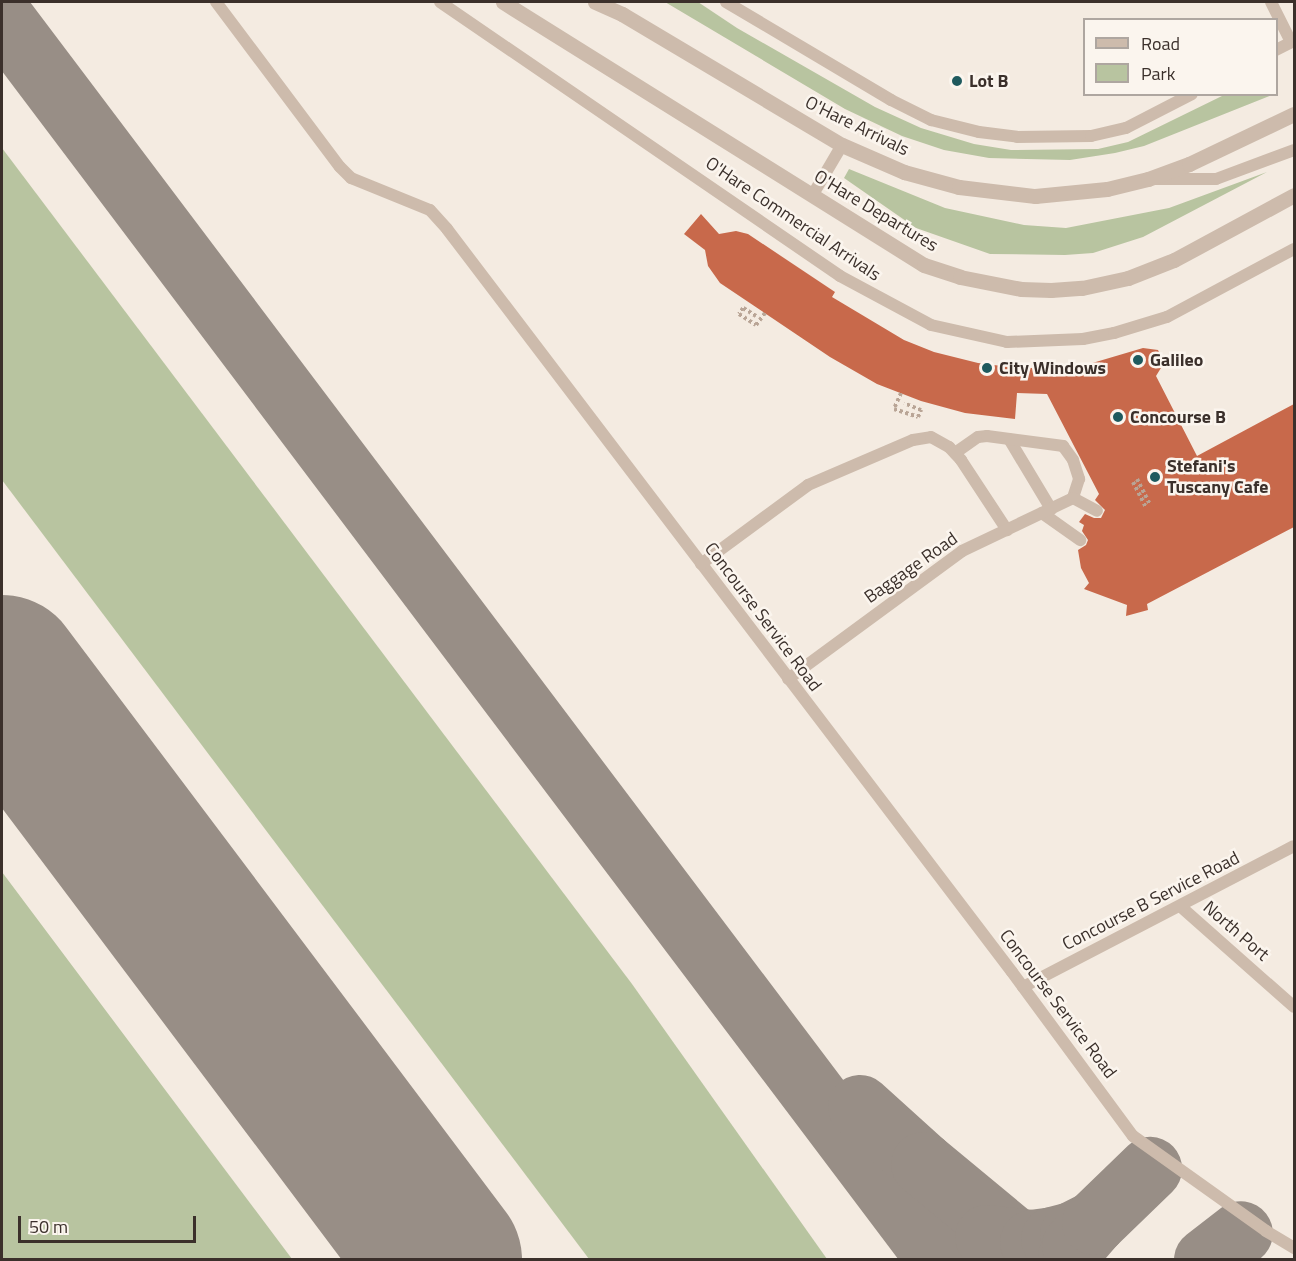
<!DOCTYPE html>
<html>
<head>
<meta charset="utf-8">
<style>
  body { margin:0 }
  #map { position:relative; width:1296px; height:1261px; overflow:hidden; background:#f4ebe1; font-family:"Titillium Web",sans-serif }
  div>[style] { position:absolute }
  .green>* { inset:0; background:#b8c4a0 }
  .taxiway>* { height:64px; margin:-32px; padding:0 32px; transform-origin:32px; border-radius:32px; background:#988e86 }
  .runway>* { height:160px; margin:-80px; padding:0 80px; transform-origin:80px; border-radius:80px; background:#988e86 }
  .building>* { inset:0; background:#c8694b }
  .path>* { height:4px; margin-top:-2px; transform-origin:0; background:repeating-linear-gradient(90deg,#b9a596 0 3px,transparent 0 6px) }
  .service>* { height:12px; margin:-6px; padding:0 6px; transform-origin:6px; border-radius:6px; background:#cdbbac }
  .minor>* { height:15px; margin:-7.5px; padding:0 7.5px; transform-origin:7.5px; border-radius:7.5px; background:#cdbbac }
  .dots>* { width:16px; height:16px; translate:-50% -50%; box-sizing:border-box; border:3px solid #fbf5ee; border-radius:50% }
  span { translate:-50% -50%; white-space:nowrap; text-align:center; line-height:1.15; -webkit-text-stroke:5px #fbf5ee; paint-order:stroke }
  .poi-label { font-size:18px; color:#3b302b; font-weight:700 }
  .left { translate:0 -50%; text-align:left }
  .street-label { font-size:18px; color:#3b302b }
  .frame { position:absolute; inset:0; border:3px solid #3b302b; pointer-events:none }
  .legend { position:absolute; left:1083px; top:18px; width:195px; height:78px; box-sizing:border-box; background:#fbf5ee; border:2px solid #aea6a0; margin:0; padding:8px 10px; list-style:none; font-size:18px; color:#3b302b }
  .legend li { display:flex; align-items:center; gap:12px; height:30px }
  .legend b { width:30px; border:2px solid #aea6a0 }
  .scale { position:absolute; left:18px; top:1216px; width:178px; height:27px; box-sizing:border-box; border:3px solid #3b302b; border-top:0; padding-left:8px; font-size:18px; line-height:21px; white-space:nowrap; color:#3b302b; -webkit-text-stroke:4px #fbf5ee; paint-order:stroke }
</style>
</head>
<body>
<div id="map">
  <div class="green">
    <div style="clip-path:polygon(665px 2px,698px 2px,737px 28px,875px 107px,921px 128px,974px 144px,1011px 150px,1098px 149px,1128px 142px,1224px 95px,1272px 95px,1144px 146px,1115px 153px,1070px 160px,989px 158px,944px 150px,902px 136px,845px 109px)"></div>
    <div style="clip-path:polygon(2px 148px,632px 984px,827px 1259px,589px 1259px,2px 480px)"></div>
    <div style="clip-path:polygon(849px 169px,945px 208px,1024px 225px,1066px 228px,1169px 208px,1267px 172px,1143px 237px,1093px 253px,1065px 255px,990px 254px,916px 228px,844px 178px)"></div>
    <div style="clip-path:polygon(2px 872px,187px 1119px,292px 1259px,2px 1259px)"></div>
  </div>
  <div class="taxiway">
    <div style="left:2px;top:18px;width:1556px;rotate:52.97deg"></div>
    <div style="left:860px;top:1107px;width:85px;rotate:42.1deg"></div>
    <div style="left:923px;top:1164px;width:151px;rotate:39.6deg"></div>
    <div style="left:987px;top:1237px;width:45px;rotate:6.3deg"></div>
    <div style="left:1032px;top:1242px;width:21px;rotate:-8deg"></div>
    <div style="left:1053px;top:1239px;width:20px;rotate:-15deg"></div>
    <div style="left:1072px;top:1234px;width:25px;rotate:-27deg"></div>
    <div style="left:1070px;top:1257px;width:12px;rotate:-70deg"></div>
    <div style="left:1074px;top:1246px;width:30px;rotate:-49deg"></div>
    <div style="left:1094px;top:1223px;width:78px;rotate:-44deg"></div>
    <div style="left:1206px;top:1260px;width:44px;rotate:-37.6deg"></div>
  </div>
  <div class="runway">
    <div style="left:2px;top:675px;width:732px;rotate:53.05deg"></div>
  </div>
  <div class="building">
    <div style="clip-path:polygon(701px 214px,719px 234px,736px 231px,748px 234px,835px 292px,832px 297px,904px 340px,934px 352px,978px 363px,1018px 368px,1058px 368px,1089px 364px,1143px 348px,1158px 350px,1164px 363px,1156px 376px,1197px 456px,1294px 404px,1294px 527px,1147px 604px,1148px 610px,1126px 616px,1127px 605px,1084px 589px,1089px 583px,1081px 568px,1078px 550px,1086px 545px,1088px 540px,1082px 531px,1084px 525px,1079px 522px,1085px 514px,1094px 518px,1101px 518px,1105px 510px,1095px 500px,1099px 494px,1047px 394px,1017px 393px,1015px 419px,965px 413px,921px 401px,877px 384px,830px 357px,720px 283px,708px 266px,705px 250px,684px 234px)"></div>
  </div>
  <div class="path">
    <div style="left:756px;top:316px;width:15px;rotate:-148deg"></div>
    <div style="left:743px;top:308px;width:7px;rotate:124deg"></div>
    <div style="left:739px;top:314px;width:20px;rotate:33deg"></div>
    <div style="left:756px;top:325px;width:15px;rotate:-53deg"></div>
    <div style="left:901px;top:393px;width:17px;rotate:114deg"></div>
    <div style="left:894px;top:409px;width:25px;rotate:18deg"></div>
    <div style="left:918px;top:417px;width:8px;rotate:-67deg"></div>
    <div style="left:921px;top:410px;width:18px;rotate:-158deg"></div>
    <div style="left:1137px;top:479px;width:28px;rotate:63deg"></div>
    <div style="left:1133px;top:482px;width:28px;rotate:63deg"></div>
  </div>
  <div class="service">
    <div style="left:216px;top:2px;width:206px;rotate:53.1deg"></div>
    <div style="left:340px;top:167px;width:16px;rotate:45deg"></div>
    <div style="left:351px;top:178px;width:85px;rotate:22.1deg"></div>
    <div style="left:430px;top:210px;width:25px;rotate:48deg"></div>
    <div style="left:447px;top:229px;width:933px;rotate:52.75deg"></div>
    <div style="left:1012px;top:972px;width:204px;rotate:53.6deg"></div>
    <div style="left:1133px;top:1136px;width:163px;rotate:35.5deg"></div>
    <div style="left:1266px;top:1231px;width:33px;rotate:31deg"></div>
    <div style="left:440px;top:2px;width:485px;rotate:34.4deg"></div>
    <div style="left:840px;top:276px;width:103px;rotate:28.3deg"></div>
    <div style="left:931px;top:325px;width:78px;rotate:12.6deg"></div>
    <div style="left:1007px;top:342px;width:76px;rotate:-2.3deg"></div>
    <div style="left:1083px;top:339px;width:32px;rotate:-11deg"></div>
    <div style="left:1114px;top:333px;width:55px;rotate:-16.8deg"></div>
    <div style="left:1167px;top:317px;width:144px;rotate:-28.2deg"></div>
    <div style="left:726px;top:2px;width:192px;rotate:30.7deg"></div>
    <div style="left:891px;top:100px;width:45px;rotate:26.6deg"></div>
    <div style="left:931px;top:120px;width:49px;rotate:14deg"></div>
    <div style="left:979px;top:132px;width:38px;rotate:7deg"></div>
    <div style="left:1017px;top:137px;width:74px;rotate:-0.8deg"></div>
    <div style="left:1091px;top:136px;width:36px;rotate:-13deg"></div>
    <div style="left:1126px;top:128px;width:74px;rotate:-27.3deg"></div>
    <div style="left:1271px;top:2px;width:45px;rotate:63.4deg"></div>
    <div style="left:1276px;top:50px;width:20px;rotate:-27deg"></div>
    <div style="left:1155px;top:179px;width:61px"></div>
    <div style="left:1216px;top:179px;width:83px;rotate:-20.4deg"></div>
    <div style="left:812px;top:196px;width:59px;rotate:-59.5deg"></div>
    <div style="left:1009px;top:439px;width:82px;rotate:59deg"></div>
    <div style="left:955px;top:453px;width:28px;rotate:-35deg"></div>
    <div style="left:978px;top:437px;width:9px;rotate:-6deg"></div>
    <div style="left:987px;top:436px;width:77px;rotate:7.5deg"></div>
    <div style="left:1063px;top:446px;width:17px;rotate:54deg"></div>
    <div style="left:1073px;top:460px;width:20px;rotate:72deg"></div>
    <div style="left:1079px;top:479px;width:20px;rotate:108deg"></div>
    <div style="left:1042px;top:513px;width:47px;rotate:35.4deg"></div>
    <div style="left:701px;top:564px;width:133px;rotate:-36.4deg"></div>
    <div style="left:808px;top:485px;width:114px;rotate:-23.2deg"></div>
    <div style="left:913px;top:440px;width:18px;rotate:-9deg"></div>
    <div style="left:931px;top:437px;width:21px;rotate:29deg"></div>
    <div style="left:949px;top:447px;width:18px;rotate:47deg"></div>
    <div style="left:961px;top:460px;width:84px;rotate:56.7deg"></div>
    <div style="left:788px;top:679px;width:216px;rotate:-36.3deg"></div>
    <div style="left:962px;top:551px;width:123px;rotate:-25.5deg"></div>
    <div style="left:1073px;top:498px;width:27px;rotate:28deg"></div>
    <div style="left:1180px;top:906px;width:152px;rotate:41.5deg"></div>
    <div style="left:1023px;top:987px;width:305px;rotate:-27.5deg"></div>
  </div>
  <div class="minor">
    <div style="left:503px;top:2px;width:496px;rotate:32deg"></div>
    <div style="left:924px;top:265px;width:38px;rotate:18deg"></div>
    <div style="left:960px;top:277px;width:62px;rotate:11.1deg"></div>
    <div style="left:1021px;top:289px;width:30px;rotate:2deg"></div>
    <div style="left:1051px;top:290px;width:31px;rotate:-4deg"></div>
    <div style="left:1082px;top:288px;width:47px;rotate:-12.3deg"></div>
    <div style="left:1128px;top:278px;width:49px;rotate:-21.4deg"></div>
    <div style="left:1174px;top:260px;width:136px;rotate:-28.4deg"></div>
    <div style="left:595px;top:2px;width:30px;rotate:24deg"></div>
    <div style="left:622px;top:14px;width:256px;rotate:30.8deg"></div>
    <div style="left:842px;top:145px;width:68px;rotate:23.5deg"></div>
    <div style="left:904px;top:172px;width:57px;rotate:15.3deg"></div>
    <div style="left:959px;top:187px;width:77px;rotate:6.8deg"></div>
    <div style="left:1035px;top:196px;width:72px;rotate:-5.6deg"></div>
    <div style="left:1107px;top:189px;width:42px;rotate:-13.7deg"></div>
    <div style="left:1148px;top:179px;width:44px;rotate:-20.1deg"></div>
    <div style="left:1189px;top:164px;width:116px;rotate:-25.5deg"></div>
  </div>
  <div class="dots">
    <div style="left:957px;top:81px;background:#1f5a5e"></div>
    <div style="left:1138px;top:360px;background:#1f5a5e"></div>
    <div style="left:987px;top:368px;background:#1f5a5e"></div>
    <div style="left:1118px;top:417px;background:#1f5a5e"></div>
    <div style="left:1155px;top:477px;background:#1f5a5e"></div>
  </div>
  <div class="poi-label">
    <span class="left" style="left:969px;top:81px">Lot B</span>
    <span class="left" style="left:1150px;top:360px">Galileo</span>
    <span class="left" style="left:999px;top:368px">City Windows</span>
    <span class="left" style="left:1130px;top:417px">Concourse B</span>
    <span class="left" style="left:1167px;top:477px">Stefani's<br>Tuscany Cafe</span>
  </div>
  <div class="street-label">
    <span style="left:857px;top:126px;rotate:26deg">O'Hare Arrivals</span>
    <span style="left:876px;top:211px;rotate:31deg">O'Hare Departures</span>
    <span style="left:793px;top:219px;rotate:34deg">O'Hare Commercial Arrivals</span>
    <span style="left:911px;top:568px;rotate:-35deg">Baggage Road</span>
    <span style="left:763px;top:617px;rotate:53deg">Concourse Service Road</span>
    <span style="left:1151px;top:901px;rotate:-27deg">Concourse B Service Road</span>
    <span style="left:1236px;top:931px;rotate:41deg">North Port</span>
    <span style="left:1058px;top:1004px;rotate:53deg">Concourse Service Road</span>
  </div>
  <div class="frame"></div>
  <ul class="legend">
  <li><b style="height:8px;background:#cdbbac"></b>Road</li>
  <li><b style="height:16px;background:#b8c4a0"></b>Park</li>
  </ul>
  <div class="scale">50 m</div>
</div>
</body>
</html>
